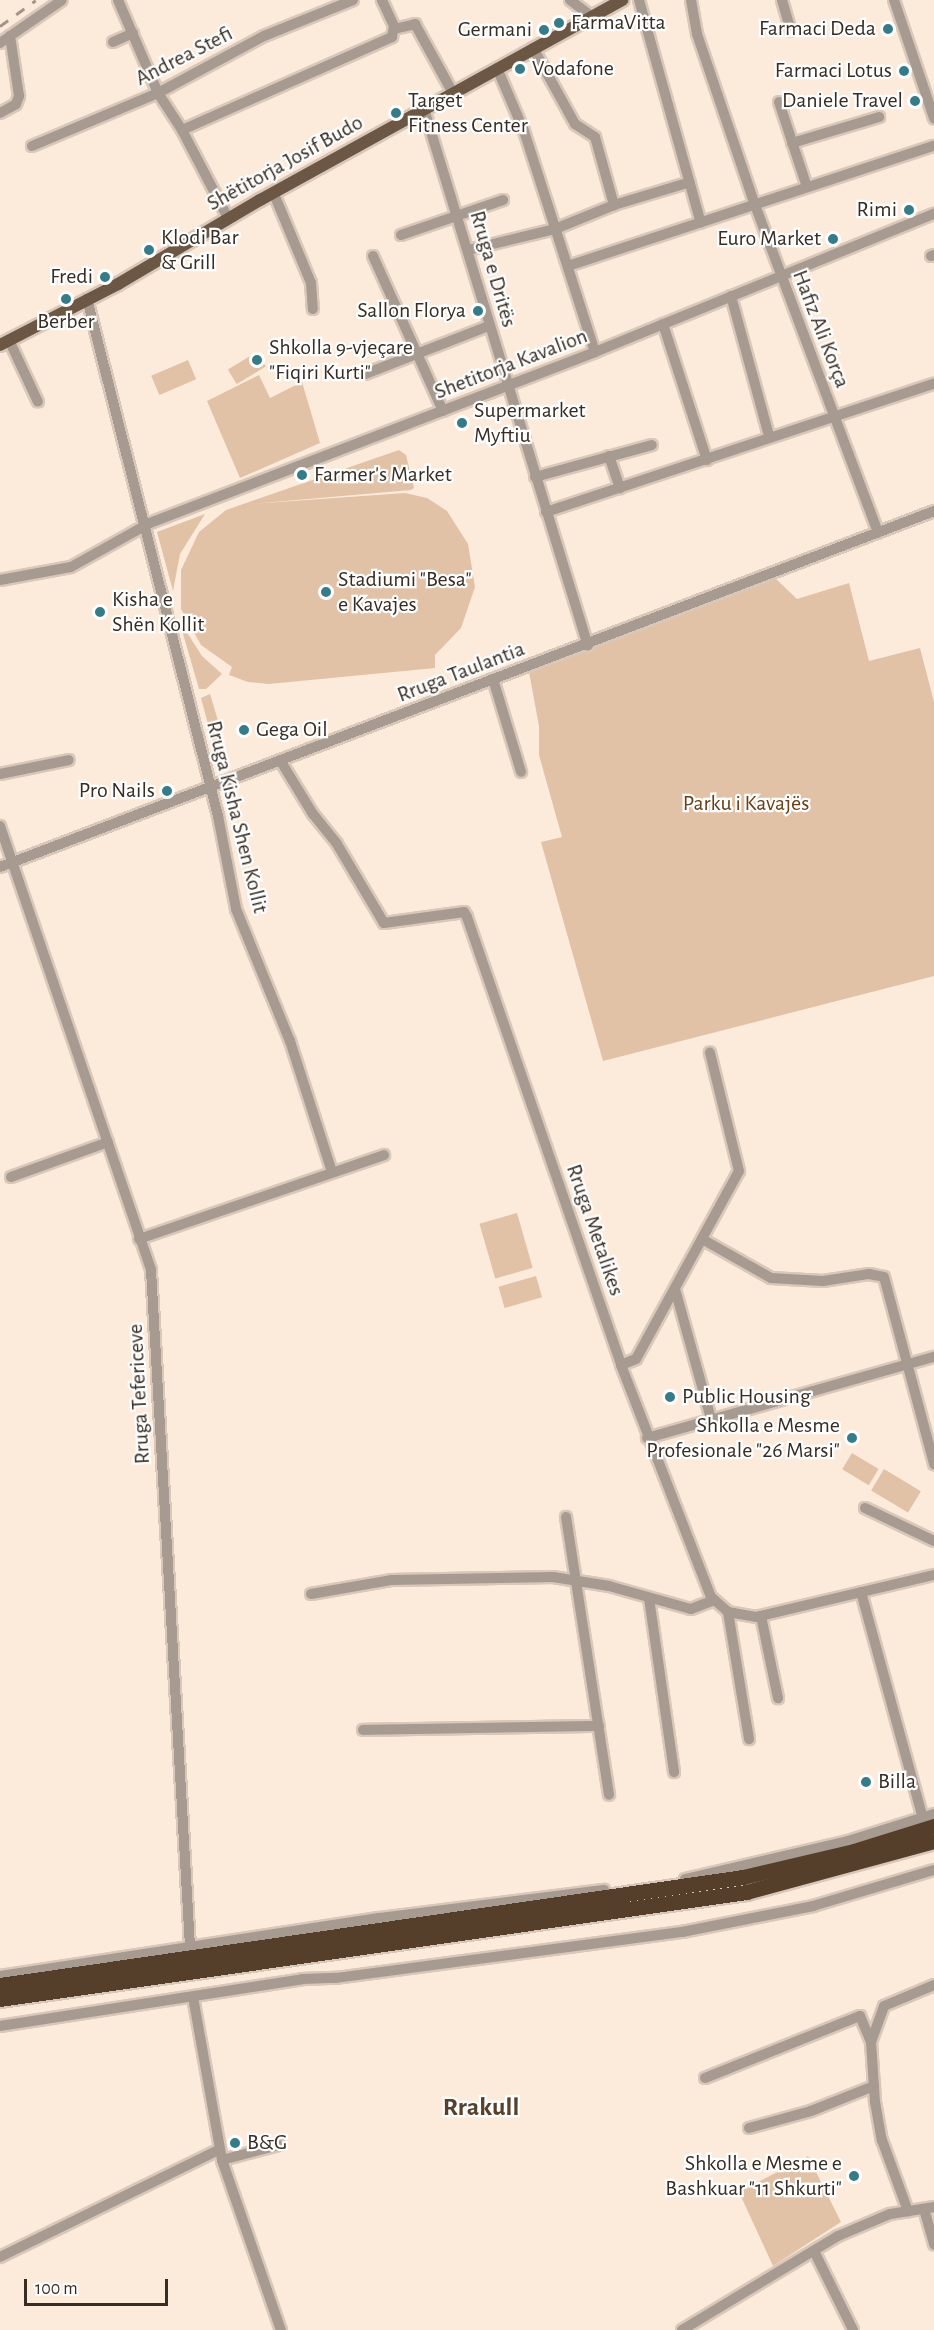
<!DOCTYPE html>
<html>
<head>
<meta charset="utf-8">
<style>
  body { margin:0 }
  #map { position:relative; width:934px; height:2330px; overflow:hidden; background:#fceadb; font-family:"Alegreya Sans",sans-serif }
  div>[style] { position:absolute }
  .green>* { inset:0; background:#e2c2a7; transform-origin:0 0 }
  .roads { filter:drop-shadow(2px 0 #d9c8ba) drop-shadow(-2px 0 #d9c8ba) drop-shadow(0 2px #d9c8ba) drop-shadow(0 -2px #d9c8ba) }
  .minor>* { height:10px; margin:-5px; padding:0 5px; transform-origin:5px; border-radius:5px; background:#a79a90 }
  .major>* { height:12px; margin:-6px; padding:0 6px; transform-origin:6px; border-radius:6px; background:#6c5745 }
  .highway>* { height:15px; margin:-7.5px; padding:0 7.5px; transform-origin:7.5px; border-radius:7.5px; background:#563f2a }
  .rail>* { height:3px; margin-top:-1.5px; transform-origin:0; background:repeating-linear-gradient(90deg,#a19386 0 10px,transparent 0 20px) }
  .dots>* { width:16px; height:16px; translate:-50% -50%; box-sizing:border-box; border:3px solid #fff; border-radius:50% }
  span { translate:-50% -50%; white-space:nowrap; text-align:center; line-height:1.15; -webkit-text-stroke:4.5px #fff; paint-order:stroke }
  .poi-label { font-size:22px; color:#382d24 }
  .left { translate:0 -50%; text-align:left }
  .right { translate:-100% -50%; text-align:right }
  .street-label { font-size:22px; color:#382d24 }
  .park-label { font-size:22px; color:#694016 }
  .quarter-label { font-size:26px; color:#58402b; font-weight:700 }
  .scale { position:absolute; left:24px; top:2279px; width:144px; height:27px; box-sizing:border-box; border:3px solid #382d24; border-top:0; padding-left:8px; font-size:18px; line-height:21px; white-space:nowrap; color:#382d24; -webkit-text-stroke:4px #fff; paint-order:stroke }
</style>
</head>
<body>
<div id="map">
  <div class="green">
    <div style="left:257px;top:352px;width:17px;height:34px;rotate:59deg"></div>
    <div style="left:188px;top:360px;width:21px;height:40px;rotate:67deg"></div>
    <div style="clip-path:polygon(259px 375px,270px 398px,302px 382px,320px 443px,240px 478px,207px 401px)"></div>
    <div style="clip-path:polygon(399px 450px,406px 455px,414px 488px,411px 490px,252px 504px,405px 493px,427px 498px,447px 511px,468px 544px,475px 587px,461px 628px,435px 655px,435px 668px,269px 684px,248px 682px,229px 675px,232px 667px,201px 645px,181px 609px,181px 570px,199px 532px,226px 510px)"></div>
    <div style="clip-path:polygon(205px 514px,180px 554px,173px 591px,157px 532px)"></div>
    <div style="clip-path:polygon(775px 578px,797px 599px,849px 583px,869px 661px,920px 648px,934px 702px,934px 976px,603px 1061px,541px 842px,562px 837px,539px 755px,539px 726px,529px 672px)"></div>
    <div style="clip-path:polygon(179px 620px,202px 656px,222px 674px,206px 689px,199px 689px)"></div>
    <div style="clip-path:polygon(210px 694px,219px 724px,215px 750px,201px 698px)"></div>
    <div style="left:517px;top:1213px;width:57px;height:39px;rotate:74deg"></div>
    <div style="left:536px;top:1276px;width:22px;height:39px;rotate:74deg"></div>
    <div style="left:852px;top:1453px;width:31px;height:19px;rotate:31deg"></div>
    <div style="left:884px;top:1469px;width:43px;height:25px;rotate:31deg"></div>
    <div style="clip-path:polygon(808px 2156px,841px 2222px,773px 2266px,739px 2192px)"></div>
  </div>
  <div class="roads">
    <div class="minor">
      <div style="left:118px;top:0;width:101px;rotate:66.7deg"></div>
      <div style="left:158px;top:93px;width:44px;rotate:57deg"></div>
      <div style="left:182px;top:130px;width:99px;rotate:62.4deg"></div>
      <div style="left:570px;top:0;width:26px;rotate:37deg"></div>
      <div style="left:639px;top:0;width:231px;rotate:74.5deg"></div>
      <div style="left:691px;top:0;width:35px;rotate:80deg"></div>
      <div style="left:697px;top:34px;width:181px;rotate:71.3deg"></div>
      <div style="left:755px;top:205px;width:350px;rotate:69.4deg"></div>
      <div style="left:782px;top:0;width:32px;rotate:74deg"></div>
      <div style="left:894px;top:0;width:125px;rotate:71.3deg"></div>
      <div style="left:394px;top:29px;width:22px;rotate:-13deg"></div>
      <div style="left:415px;top:24px;width:79px;rotate:61.2deg"></div>
      <div style="left:113px;top:42px;width:22px;rotate:-24deg"></div>
      <div style="left:0;top:43px;width:75px;rotate:-34.7deg"></div>
      <div style="left:533px;top:48px;width:87px;rotate:61.1deg"></div>
      <div style="left:575px;top:124px;width:24px;rotate:33deg"></div>
      <div style="left:595px;top:137px;width:71px;rotate:74.4deg"></div>
      <div style="left:497px;top:68px;width:69px;rotate:66.8deg"></div>
      <div style="left:524px;top:131px;width:232px;rotate:72.2deg"></div>
      <div style="left:779px;top:102px;width:89px;rotate:71.8deg"></div>
      <div style="left:424px;top:109px;width:561px;rotate:73.02deg"></div>
      <div style="left:0;top:113px;width:18px;rotate:-29deg"></div>
      <div style="left:16px;top:104px;width:9px;rotate:-69deg"></div>
      <div style="left:19px;top:96px;width:61px;rotate:-98.5deg"></div>
      <div style="left:182px;top:130px;width:230px;rotate:-23.9deg"></div>
      <div style="left:392px;top:37px;width:11px;rotate:-80deg"></div>
      <div style="left:394px;top:26px;width:29px;rotate:-115deg"></div>
      <div style="left:792px;top:143px;width:91px;rotate:-16.6deg"></div>
      <div style="left:32px;top:146px;width:137px;rotate:-22.8deg"></div>
      <div style="left:158px;top:93px;width:120px;rotate:-28.3deg"></div>
      <div style="left:264px;top:36px;width:96px;rotate:-22deg"></div>
      <div style="left:274px;top:194px;width:96px;rotate:67.4deg"></div>
      <div style="left:311px;top:283px;width:26px;rotate:86deg"></div>
      <div style="left:401px;top:235px;width:108px;rotate:-18.9deg"></div>
      <div style="left:468px;top:250px;width:89px;rotate:-13.6deg"></div>
      <div style="left:555px;top:229px;width:64px;rotate:-22.1deg"></div>
      <div style="left:614px;top:205px;width:79px;rotate:-16.8deg"></div>
      <div style="left:373px;top:256px;width:170px;rotate:65.7deg"></div>
      <div style="left:931px;top:256px;width:3px;rotate:-18deg"></div>
      <div style="left:568px;top:266px;width:385px;rotate:-18.2deg"></div>
      <div style="left:731px;top:296px;width:145px;rotate:74.8deg"></div>
      <div style="left:87px;top:299px;width:533px;rotate:75.78deg"></div>
      <div style="left:218px;top:816px;width:95px;rotate:79deg"></div>
      <div style="left:236px;top:909px;width:143px;rotate:67.8deg"></div>
      <div style="left:290px;top:1041px;width:138px;rotate:72.2deg"></div>
      <div style="left:663px;top:324px;width:143px;rotate:72.1deg"></div>
      <div style="left:9px;top:340px;width:68px;rotate:64.9deg"></div>
      <div style="left:365px;top:374px;width:133px;rotate:-21.2deg"></div>
      <div style="left:609px;top:456px;width:34px;rotate:71deg"></div>
      <div style="left:535px;top:477px;width:121px;rotate:-15.3deg"></div>
      <div style="left:546px;top:512px;width:409px;rotate:-18.3deg"></div>
      <div style="left:0;top:580px;width:72px;rotate:-10.4deg"></div>
      <div style="left:71px;top:567px;width:90px;rotate:-29.1deg"></div>
      <div style="left:150px;top:523px;width:477px;rotate:-21deg"></div>
      <div style="left:595px;top:352px;width:366px;rotate:-22.2deg"></div>
      <div style="left:493px;top:679px;width:97px;rotate:73.2deg"></div>
      <div style="left:280px;top:760px;width:63px;rotate:58.6deg"></div>
      <div style="left:313px;top:814px;width:38px;rotate:51deg"></div>
      <div style="left:337px;top:844px;width:92px;rotate:59.3deg"></div>
      <div style="left:384px;top:923px;width:81px;rotate:-7.8deg"></div>
      <div style="left:464px;top:912px;width:6px;rotate:59deg"></div>
      <div style="left:467px;top:917px;width:474px;rotate:71deg"></div>
      <div style="left:621px;top:1365px;width:249px;rotate:68.8deg"></div>
      <div style="left:711px;top:1597px;width:23px;rotate:41deg"></div>
      <div style="left:728px;top:1612px;width:28px;rotate:10deg"></div>
      <div style="left:756px;top:1617px;width:183px;rotate:-13.3deg"></div>
      <div style="left:0;top:774px;width:70px;rotate:-11.5deg"></div>
      <div style="left:0;top:826px;width:469px;rotate:71.2deg"></div>
      <div style="left:151px;top:1270px;width:678px;rotate:86.7deg"></div>
      <div style="left:0;top:867px;width:1000px;rotate:-20.86deg"></div>
      <div style="left:11px;top:1177px;width:103px;rotate:-19.8deg"></div>
      <div style="left:139px;top:1239px;width:259px;rotate:-18.9deg"></div>
      <div style="left:702px;top:1239px;width:79px;rotate:29.5deg"></div>
      <div style="left:771px;top:1278px;width:52px;rotate:3.3deg"></div>
      <div style="left:823px;top:1281px;width:47px;rotate:-8.7deg"></div>
      <div style="left:869px;top:1274px;width:15px;rotate:11deg"></div>
      <div style="left:884px;top:1277px;width:194px;rotate:75deg"></div>
      <div style="left:675px;top:1289px;width:135px;rotate:74.5deg"></div>
      <div style="left:621px;top:1365px;width:16px;rotate:-22deg"></div>
      <div style="left:636px;top:1359px;width:214px;rotate:-61.3deg"></div>
      <div style="left:739px;top:1171px;width:122px;rotate:-103.8deg"></div>
      <div style="left:647px;top:1438px;width:298px;rotate:-15.8deg"></div>
      <div style="left:865px;top:1508px;width:76px;rotate:25.6deg"></div>
      <div style="left:566px;top:1517px;width:281px;rotate:81.2deg"></div>
      <div style="left:861px;top:1592px;width:234px;rotate:74.7deg"></div>
      <div style="left:311px;top:1594px;width:81px;rotate:-9.9deg"></div>
      <div style="left:391px;top:1580px;width:162px;rotate:-1.1deg"></div>
      <div style="left:553px;top:1577px;width:57px;rotate:9.1deg"></div>
      <div style="left:609px;top:1586px;width:85px;rotate:15.7deg"></div>
      <div style="left:691px;top:1609px;width:25px;rotate:-21deg"></div>
      <div style="left:649px;top:1598px;width:176px;rotate:81.8deg"></div>
      <div style="left:728px;top:1612px;width:129px;rotate:80.6deg"></div>
      <div style="left:761px;top:1616px;width:84px;rotate:78.3deg"></div>
      <div style="left:363px;top:1730px;width:236px;rotate:-1deg"></div>
      <div style="left:685px;top:1879px;width:167px;rotate:-13.1deg"></div>
      <div style="left:848px;top:1841px;width:90px;rotate:-17.4deg"></div>
      <div style="left:0;top:1976px;width:383px;rotate:-8.7deg"></div>
      <div style="left:379px;top:1918px;width:227px;rotate:-7.1deg"></div>
      <div style="left:193px;top:1997px;width:166px;rotate:79.9deg"></div>
      <div style="left:222px;top:2160px;width:180px;rotate:70.9deg"></div>
      <div style="left:0;top:2026px;width:306px;rotate:-8.8deg"></div>
      <div style="left:302px;top:1979px;width:34px;rotate:-2deg"></div>
      <div style="left:336px;top:1978px;width:349px;rotate:-7.6deg"></div>
      <div style="left:682px;top:1932px;width:134px;rotate:-11.2deg"></div>
      <div style="left:813px;top:1906px;width:126px;rotate:-16.6deg"></div>
      <div style="left:871px;top:2042px;width:38px;rotate:-70deg"></div>
      <div style="left:884px;top:2006px;width:54px;rotate:-22.8deg"></div>
      <div style="left:705px;top:2078px;width:167px;rotate:-21.8deg"></div>
      <div style="left:860px;top:2016px;width:28px;rotate:67deg"></div>
      <div style="left:871px;top:2042px;width:60px;rotate:86.2deg"></div>
      <div style="left:875px;top:2102px;width:39px;rotate:80deg"></div>
      <div style="left:882px;top:2140px;width:76px;rotate:69.9deg"></div>
      <div style="left:749px;top:2128px;width:64px;rotate:-15.3deg"></div>
      <div style="left:811px;top:2111px;width:68px;rotate:-21.6deg"></div>
      <div style="left:222px;top:2160px;width:59px;rotate:-14.7deg"></div>
      <div style="left:924px;top:2209px;width:37px;rotate:74deg"></div>
      <div style="left:814px;top:2251px;width:88px;rotate:63.7deg"></div>
      <div style="left:0;top:2257px;width:245px;rotate:-26.1deg"></div>
      <div style="left:682px;top:2330px;width:182px;rotate:-31.1deg"></div>
      <div style="left:838px;top:2236px;width:56px;rotate:-22.9deg"></div>
      <div style="left:890px;top:2214px;width:45px;rotate:-9deg"></div>
    </div>
    <div class="major">
      <div style="left:0;top:345px;width:133px;rotate:-27.3deg"></div>
      <div style="left:118px;top:284px;width:165px;rotate:-30.6deg"></div>
      <div style="left:260px;top:200px;width:414px;rotate:-28.9deg"></div>
    </div>
    <div class="highway">
      <div style="left:0;top:1985px;width:751px;rotate:-8.27deg"></div>
      <div style="left:743px;top:1877px;width:114px;rotate:-13.2deg"></div>
      <div style="left:854px;top:1851px;width:84px;rotate:-17.4deg"></div>
      <div style="left:0;top:1999px;width:754px;rotate:-8.16deg"></div>
      <div style="left:746px;top:1892px;width:195px;rotate:-15.2deg"></div>
    </div>
  </div>
  <div class="rail">
    <div style="left:0;top:26px;width:44px;rotate:-35.8deg"></div>
  </div>
  <div class="dots">
    <div style="left:559px;top:23px;background:#367c88"></div>
    <div style="left:888px;top:29px;background:#367c88"></div>
    <div style="left:544px;top:30px;background:#367c88"></div>
    <div style="left:520px;top:69px;background:#367c88"></div>
    <div style="left:904px;top:71px;background:#367c88"></div>
    <div style="left:915px;top:101px;background:#367c88"></div>
    <div style="left:396px;top:113px;background:#367c88"></div>
    <div style="left:909px;top:210px;background:#367c88"></div>
    <div style="left:833px;top:239px;background:#367c88"></div>
    <div style="left:149px;top:250px;background:#367c88"></div>
    <div style="left:105px;top:277px;background:#367c88"></div>
    <div style="left:66px;top:299px;background:#367c88"></div>
    <div style="left:478px;top:311px;background:#367c88"></div>
    <div style="left:257px;top:360px;background:#367c88"></div>
    <div style="left:462px;top:423px;background:#367c88"></div>
    <div style="left:302px;top:475px;background:#367c88"></div>
    <div style="left:326px;top:592px;background:#367c88"></div>
    <div style="left:100px;top:612px;background:#367c88"></div>
    <div style="left:244px;top:730px;background:#367c88"></div>
    <div style="left:167px;top:791px;background:#367c88"></div>
    <div style="left:670px;top:1397px;background:#367c88"></div>
    <div style="left:852px;top:1438px;background:#367c88"></div>
    <div style="left:866px;top:1782px;background:#367c88"></div>
    <div style="left:235px;top:2143px;background:#367c88"></div>
    <div style="left:854px;top:2176px;background:#367c88"></div>
  </div>
  <div class="poi-label">
    <span class="left" style="left:571px;top:23px">FarmaVitta</span>
    <span class="right" style="left:876px;top:29px">Farmaci Deda</span>
    <span class="right" style="left:532px;top:30px">Germani</span>
    <span class="left" style="left:532px;top:69px">Vodafone</span>
    <span class="right" style="left:892px;top:71px">Farmaci Lotus</span>
    <span class="left" style="left:408px;top:113px">Target<br>Fitness Center</span>
    <span class="right" style="left:903px;top:101px">Daniele Travel</span>
    <span class="right" style="left:897px;top:210px">Rimi</span>
    <span class="left" style="left:161px;top:250px">Klodi Bar<br>&amp; Grill</span>
    <span class="right" style="left:821px;top:239px">Euro Market</span>
    <span class="right" style="left:93px;top:277px">Fredi</span>
    <span class="right" style="left:466px;top:311px">Sallon Florya</span>
    <span style="left:66px;top:322px">Berber</span>
    <span class="left" style="left:269px;top:360px">Shkolla 9-vjeçare<br>"Fiqiri Kurti"</span>
    <span class="left" style="left:474px;top:423px">Supermarket<br>Myftiu</span>
    <span class="left" style="left:314px;top:475px">Farmer's Market</span>
    <span class="left" style="left:338px;top:592px">Stadiumi "Besa"<br>e Kavajes</span>
    <span class="left" style="left:112px;top:612px">Kisha e<br>Shën Kollit</span>
    <span class="left" style="left:256px;top:730px">Gega Oil</span>
    <span class="right" style="left:155px;top:791px">Pro Nails</span>
    <span class="left" style="left:682px;top:1397px">Public Housing</span>
    <span class="right" style="left:840px;top:1438px">Shkolla e Mesme<br>Profesionale "26 Marsi"</span>
    <span class="left" style="left:878px;top:1782px">Billa</span>
    <span class="left" style="left:247px;top:2143px">B&amp;G</span>
    <span class="right" style="left:842px;top:2176px">Shkolla e Mesme e<br>Bashkuar "11 Shkurti"</span>
  </div>
  <div class="street-label">
    <span style="left:184px;top:56px;rotate:-27deg">Andrea Stefi</span>
    <span style="left:285px;top:163px;rotate:-29deg">Shëtitorja Josif Budo</span>
    <span style="left:493px;top:269px;rotate:74deg">Rruga e Dritës</span>
    <span style="left:821px;top:329px;rotate:69deg">Hafiz Ali Korça</span>
    <span style="left:511px;top:364px;rotate:-21deg">Shetitorja Kavalion</span>
    <span style="left:461px;top:672px;rotate:-21deg">Rruga Taulantia</span>
    <span style="left:237px;top:817px;rotate:76deg">Rruga Kisha Shen Kollit</span>
    <span style="left:595px;top:1230px;rotate:71deg">Rruga Metalikes</span>
    <span style="left:139px;top:1394px;rotate:-93deg">Rruga Tefericeve</span>
  </div>
  <div class="park-label">
    <span style="left:746px;top:804px">Parku i Kavajës</span>
  </div>
  <div class="quarter-label">
    <span style="left:481px;top:2108px">Rrakull</span>
  </div>
  <div class="scale">100 m</div>
</div>
</body>
</html>
